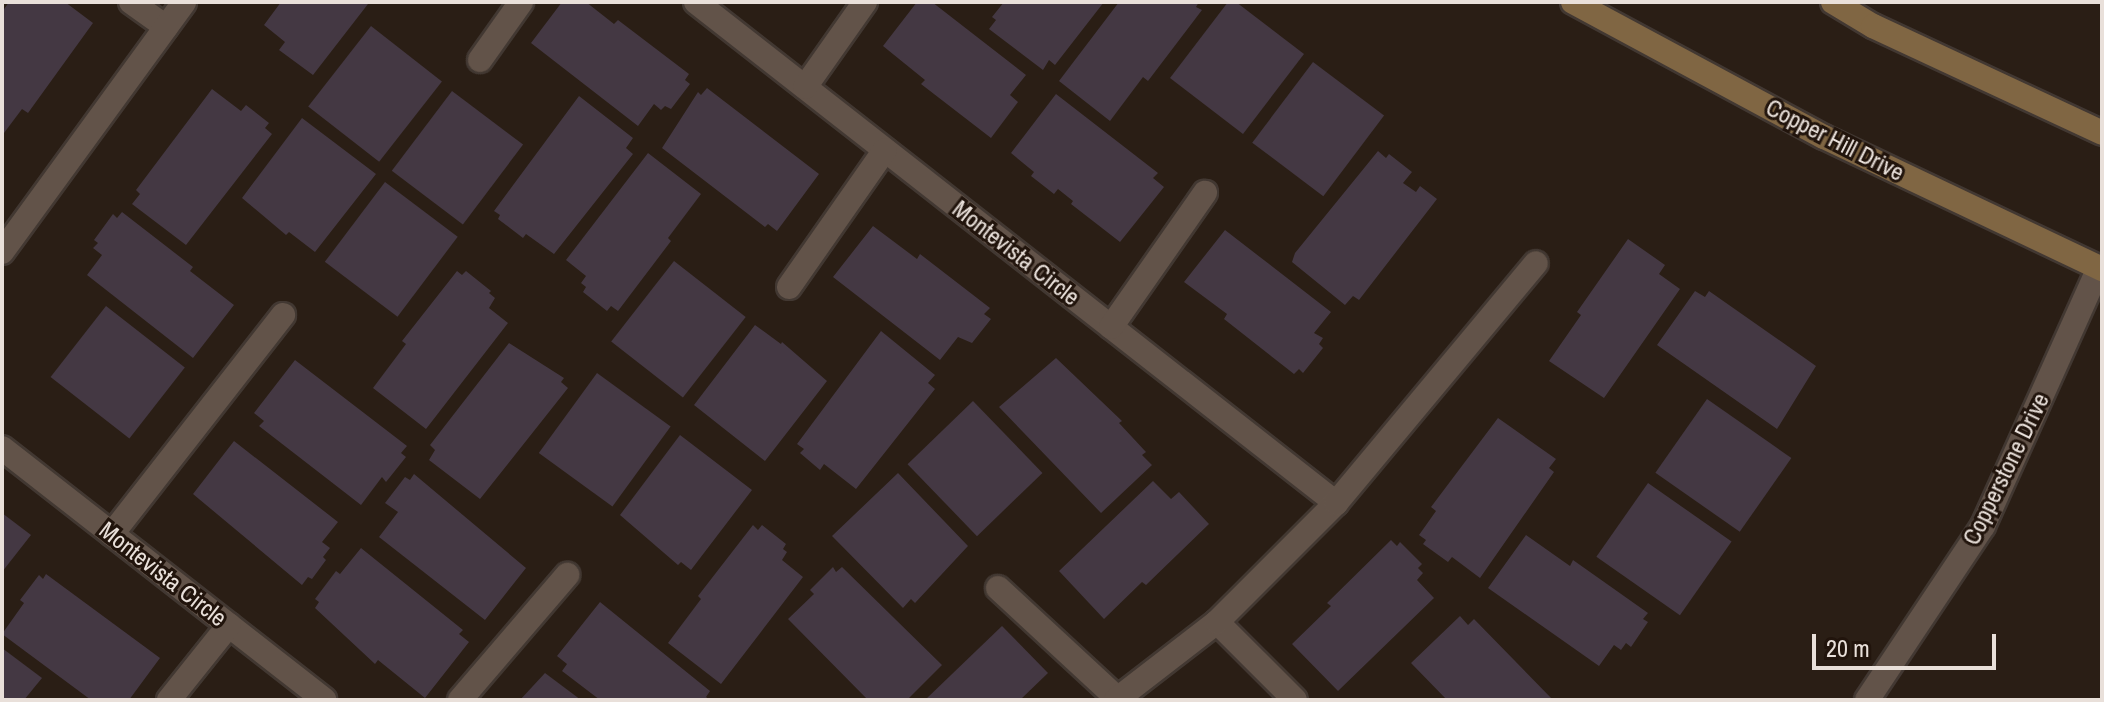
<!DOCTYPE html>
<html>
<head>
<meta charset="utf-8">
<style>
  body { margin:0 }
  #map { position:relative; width:2104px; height:702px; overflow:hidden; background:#2a1e15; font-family:"Archivo Narrow",sans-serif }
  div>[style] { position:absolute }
  .building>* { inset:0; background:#443843; transform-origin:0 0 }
  .roads { filter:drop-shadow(2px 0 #423832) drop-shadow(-2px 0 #423832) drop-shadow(0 2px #423832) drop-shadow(0 -2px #423832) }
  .service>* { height:24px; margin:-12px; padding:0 12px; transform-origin:12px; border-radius:12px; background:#625349 }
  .tertiary>* { height:24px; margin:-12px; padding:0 12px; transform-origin:12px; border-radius:12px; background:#625349 }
  .secondary>* { height:24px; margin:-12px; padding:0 12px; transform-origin:12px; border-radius:12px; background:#806643 }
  span { translate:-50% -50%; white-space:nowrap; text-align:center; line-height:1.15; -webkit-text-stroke:6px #21140c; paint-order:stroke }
  .street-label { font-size:24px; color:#e9e0da }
  .frame { position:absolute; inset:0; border:4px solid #e9e0da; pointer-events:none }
  .scale { position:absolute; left:1812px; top:634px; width:184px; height:36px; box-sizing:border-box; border:4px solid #e9e0da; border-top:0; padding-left:10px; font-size:24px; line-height:28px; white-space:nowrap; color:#e9e0da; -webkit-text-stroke:6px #21140c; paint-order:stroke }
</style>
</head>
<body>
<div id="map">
  <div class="building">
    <div style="clip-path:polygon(9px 2px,65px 2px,93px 23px,28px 113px,22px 109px,4px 133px,2px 12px)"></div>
    <div style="clip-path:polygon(281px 2px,364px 2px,368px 4px,313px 75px,279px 50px,285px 42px,264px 25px)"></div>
    <div style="clip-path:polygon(562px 2px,586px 2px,614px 24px,618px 20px,689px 74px,685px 80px,690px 84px,671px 109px,665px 106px,661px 110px,654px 104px,638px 126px,531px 43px)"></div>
    <div style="clip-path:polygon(917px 2px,932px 2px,1026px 75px,1010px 95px,1018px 102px,991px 138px,921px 84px,925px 80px,883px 46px)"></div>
    <div style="clip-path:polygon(1004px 2px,1104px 2px,1055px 65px,1049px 60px,1043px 70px,989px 29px,996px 20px,992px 17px)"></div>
    <div style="clip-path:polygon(1119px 2px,1199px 2px,1196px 7px,1202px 10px,1148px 81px,1143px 77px,1110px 121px,1059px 81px)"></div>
    <div style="clip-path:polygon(1228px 2px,1236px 2px,1304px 54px,1243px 134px,1170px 78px)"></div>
    <div style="left:371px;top:26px;width:90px;height:102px;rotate:38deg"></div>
    <div style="left:1313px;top:62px;width:89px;height:101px;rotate:37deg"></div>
    <div style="clip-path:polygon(707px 88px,819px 174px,777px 231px,768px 224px,765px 227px,662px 148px,698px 92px,701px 95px)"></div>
    <div style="clip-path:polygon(212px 89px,241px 111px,246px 105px,269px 123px,265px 128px,272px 134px,186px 245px,132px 204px,140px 194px,136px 190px)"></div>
    <div style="left:452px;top:91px;width:89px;height:100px;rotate:37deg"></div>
    <div style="clip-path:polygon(1056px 94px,1158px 173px,1153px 178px,1164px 187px,1120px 242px,1071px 204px,1073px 201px,1058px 189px,1054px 194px,1031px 176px,1034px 172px,1011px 153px)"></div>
    <div style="clip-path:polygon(579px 96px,633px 138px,626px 148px,633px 154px,554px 254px,526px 234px,523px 238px,498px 219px,500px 215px,494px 211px)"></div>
    <div style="clip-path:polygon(302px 118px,376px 174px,315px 252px,289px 232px,286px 235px,242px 198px)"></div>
    <div style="clip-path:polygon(1378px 151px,1386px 158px,1389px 154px,1412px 172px,1403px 183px,1416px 192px,1420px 186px,1437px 199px,1359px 300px,1353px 296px,1345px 305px,1292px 262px,1295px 253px)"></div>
    <div style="clip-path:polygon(648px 153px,701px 194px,668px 238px,671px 241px,618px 311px,611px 306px,607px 311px,583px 292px,586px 287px,581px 283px,586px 276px,566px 260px)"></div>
    <div style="left:385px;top:182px;width:91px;height:100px;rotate:37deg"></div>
    <div style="clip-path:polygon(122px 212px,193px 267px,190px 271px,234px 305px,193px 358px,87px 275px,102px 255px,93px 248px,98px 243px,94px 240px,113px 214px,117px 218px)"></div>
    <div style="clip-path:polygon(873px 226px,917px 259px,920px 254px,990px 308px,984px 314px,991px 319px,972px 343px,958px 337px,940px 360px,833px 277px)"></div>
    <div style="clip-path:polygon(1225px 230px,1331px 312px,1314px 333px,1323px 338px,1319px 344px,1323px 348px,1303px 373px,1299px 369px,1294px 374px,1224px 319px,1227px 314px,1184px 282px)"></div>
    <div style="clip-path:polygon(1628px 239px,1665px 265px,1659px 274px,1680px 289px,1604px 398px,1549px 361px,1581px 315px,1577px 312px)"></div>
    <div style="left:674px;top:261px;width:91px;height:102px;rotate:38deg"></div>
    <div style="clip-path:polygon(457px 271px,462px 275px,466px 271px,491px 291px,489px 293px,495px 298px,489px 308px,508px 323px,426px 429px,373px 388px,406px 344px,402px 341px)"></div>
    <div style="clip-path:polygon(1695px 291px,1705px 297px,1709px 291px,1816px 366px,1777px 429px,1657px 345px)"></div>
    <div style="left:106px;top:306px;width:100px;height:90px;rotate:38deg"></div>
    <div style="clip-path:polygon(755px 325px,781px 344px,782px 342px,827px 381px,765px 461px,694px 405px)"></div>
    <div style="clip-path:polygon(881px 331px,935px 375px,928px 383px,935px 389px,856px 489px,824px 464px,820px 470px,800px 453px,804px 449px,797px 444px)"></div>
    <div style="clip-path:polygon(509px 343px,564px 378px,561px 382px,568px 388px,480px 499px,429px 460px,435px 450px,430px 445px)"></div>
    <div style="clip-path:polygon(1056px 358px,1122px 421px,1119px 423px,1146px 452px,1142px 455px,1152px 465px,1101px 513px,999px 407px)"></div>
    <div style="clip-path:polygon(295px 360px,407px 446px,401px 453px,406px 457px,386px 482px,382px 477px,361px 505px,259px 426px,264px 421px,254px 413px)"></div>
    <div style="left:597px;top:373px;width:91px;height:99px;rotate:36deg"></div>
    <div style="left:1707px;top:399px;width:103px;height:90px;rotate:35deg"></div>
    <div style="left:973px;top:401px;width:100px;height:91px;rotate:46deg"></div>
    <div style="clip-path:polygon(1498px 418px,1556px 459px,1549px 468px,1554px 472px,1480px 578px,1452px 557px,1448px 562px,1423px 544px,1426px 540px,1419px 535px,1436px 511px,1431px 507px)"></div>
    <div style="clip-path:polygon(680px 435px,752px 490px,691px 570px,681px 562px,678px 565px,620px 515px)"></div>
    <div style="clip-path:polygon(234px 441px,338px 522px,322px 542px,330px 548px,323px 557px,326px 560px,312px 579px,308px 577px,302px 585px,193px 494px)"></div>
    <div style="clip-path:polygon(898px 473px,968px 546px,915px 603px,911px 599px,903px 608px,832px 536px)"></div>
    <div style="clip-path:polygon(414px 474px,526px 568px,485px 620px,379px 537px,398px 512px,385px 503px,405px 477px,410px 480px)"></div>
    <div style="clip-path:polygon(1153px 481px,1171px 499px,1179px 492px,1209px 524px,1146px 585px,1142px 582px,1104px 619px,1059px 571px)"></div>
    <div style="left:1648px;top:483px;width:102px;height:90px;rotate:35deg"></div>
    <div style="clip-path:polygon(2px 513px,31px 535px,2px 572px)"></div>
    <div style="clip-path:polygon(753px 525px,758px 530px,762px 525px,786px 544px,783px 549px,787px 552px,782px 560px,803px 577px,721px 684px,668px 643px,701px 599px,698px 596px)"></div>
    <div style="clip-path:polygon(1526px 535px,1570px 566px,1573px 560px,1648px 613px,1643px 619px,1648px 622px,1631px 647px,1626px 643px,1621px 650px,1614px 645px,1599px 666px,1488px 588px)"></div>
    <div style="clip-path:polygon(1391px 540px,1397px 546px,1400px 542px,1422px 564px,1418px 568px,1423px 573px,1417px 580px,1434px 598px,1338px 691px,1292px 644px,1331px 606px,1327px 603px)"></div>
    <div style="clip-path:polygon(361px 548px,463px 630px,459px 634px,469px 642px,425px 698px,378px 660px,375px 664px,315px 608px,319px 602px,315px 599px,336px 571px,340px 574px)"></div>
    <div style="clip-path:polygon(833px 567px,836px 572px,842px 567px,942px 665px,907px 700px,868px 700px,788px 619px,814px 594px,810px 590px)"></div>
    <div style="clip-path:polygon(46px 574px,160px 658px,129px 700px,91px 700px,2px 634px,24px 603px,20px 600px,39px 575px,43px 579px)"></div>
    <div style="clip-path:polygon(600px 602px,710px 691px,706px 697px,710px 700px,600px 700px,562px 671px,567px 664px,557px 656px)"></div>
    <div style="clip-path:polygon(1460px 616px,1468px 625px,1474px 619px,1553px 700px,1447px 700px,1411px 663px)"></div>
    <div style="clip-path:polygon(1002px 626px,1048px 673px,1020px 700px,925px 700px)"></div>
    <div style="clip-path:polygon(2px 648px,42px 678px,24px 700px,2px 700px)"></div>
    <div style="clip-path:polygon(545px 673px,581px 700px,520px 700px)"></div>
  </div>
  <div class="roads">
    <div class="service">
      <div style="left:131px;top:2px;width:43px;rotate:35.5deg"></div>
      <div style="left:696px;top:2px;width:813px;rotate:38.05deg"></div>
      <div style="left:480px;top:60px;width:71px;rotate:-54.7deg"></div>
      <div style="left:805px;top:87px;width:104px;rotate:-54.8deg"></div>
      <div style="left:2px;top:252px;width:309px;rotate:-53.9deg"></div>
      <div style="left:789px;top:287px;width:167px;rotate:-55deg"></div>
      <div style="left:1111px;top:327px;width:164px;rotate:-55deg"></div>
      <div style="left:2px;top:448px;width:409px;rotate:38deg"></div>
      <div style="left:112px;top:534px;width:278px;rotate:-52deg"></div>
      <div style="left:998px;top:588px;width:163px;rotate:42.8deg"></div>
      <div style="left:1217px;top:622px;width:110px;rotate:45deg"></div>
      <div style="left:169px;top:700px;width:96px;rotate:-51.3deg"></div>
      <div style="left:460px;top:700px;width:165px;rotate:-49.4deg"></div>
      <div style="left:1116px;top:700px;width:128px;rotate:-37.7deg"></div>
      <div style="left:1217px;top:622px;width:168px;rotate:-45deg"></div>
      <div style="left:1336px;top:503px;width:312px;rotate:-50.2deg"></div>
    </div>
    <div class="tertiary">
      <div style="left:1867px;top:700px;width:209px;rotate:-56.3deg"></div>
      <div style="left:1983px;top:526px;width:283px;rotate:-65.8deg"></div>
    </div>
    <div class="secondary">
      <div style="left:1573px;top:2px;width:285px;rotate:28.3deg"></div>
      <div style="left:1824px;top:137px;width:308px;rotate:25.4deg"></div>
      <div style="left:1833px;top:2px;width:47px;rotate:31deg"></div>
      <div style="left:1873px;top:26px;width:253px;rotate:25deg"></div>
    </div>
  </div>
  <div class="street-label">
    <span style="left:1835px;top:140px;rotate:27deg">Copper Hill Drive</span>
    <span style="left:1016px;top:253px;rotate:38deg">Montevista Circle</span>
    <span style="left:2006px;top:469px;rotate:-64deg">Copperstone Drive</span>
    <span style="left:163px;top:574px;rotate:38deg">Montevista Circle</span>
  </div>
  <div class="frame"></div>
  <div class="scale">20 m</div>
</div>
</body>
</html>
